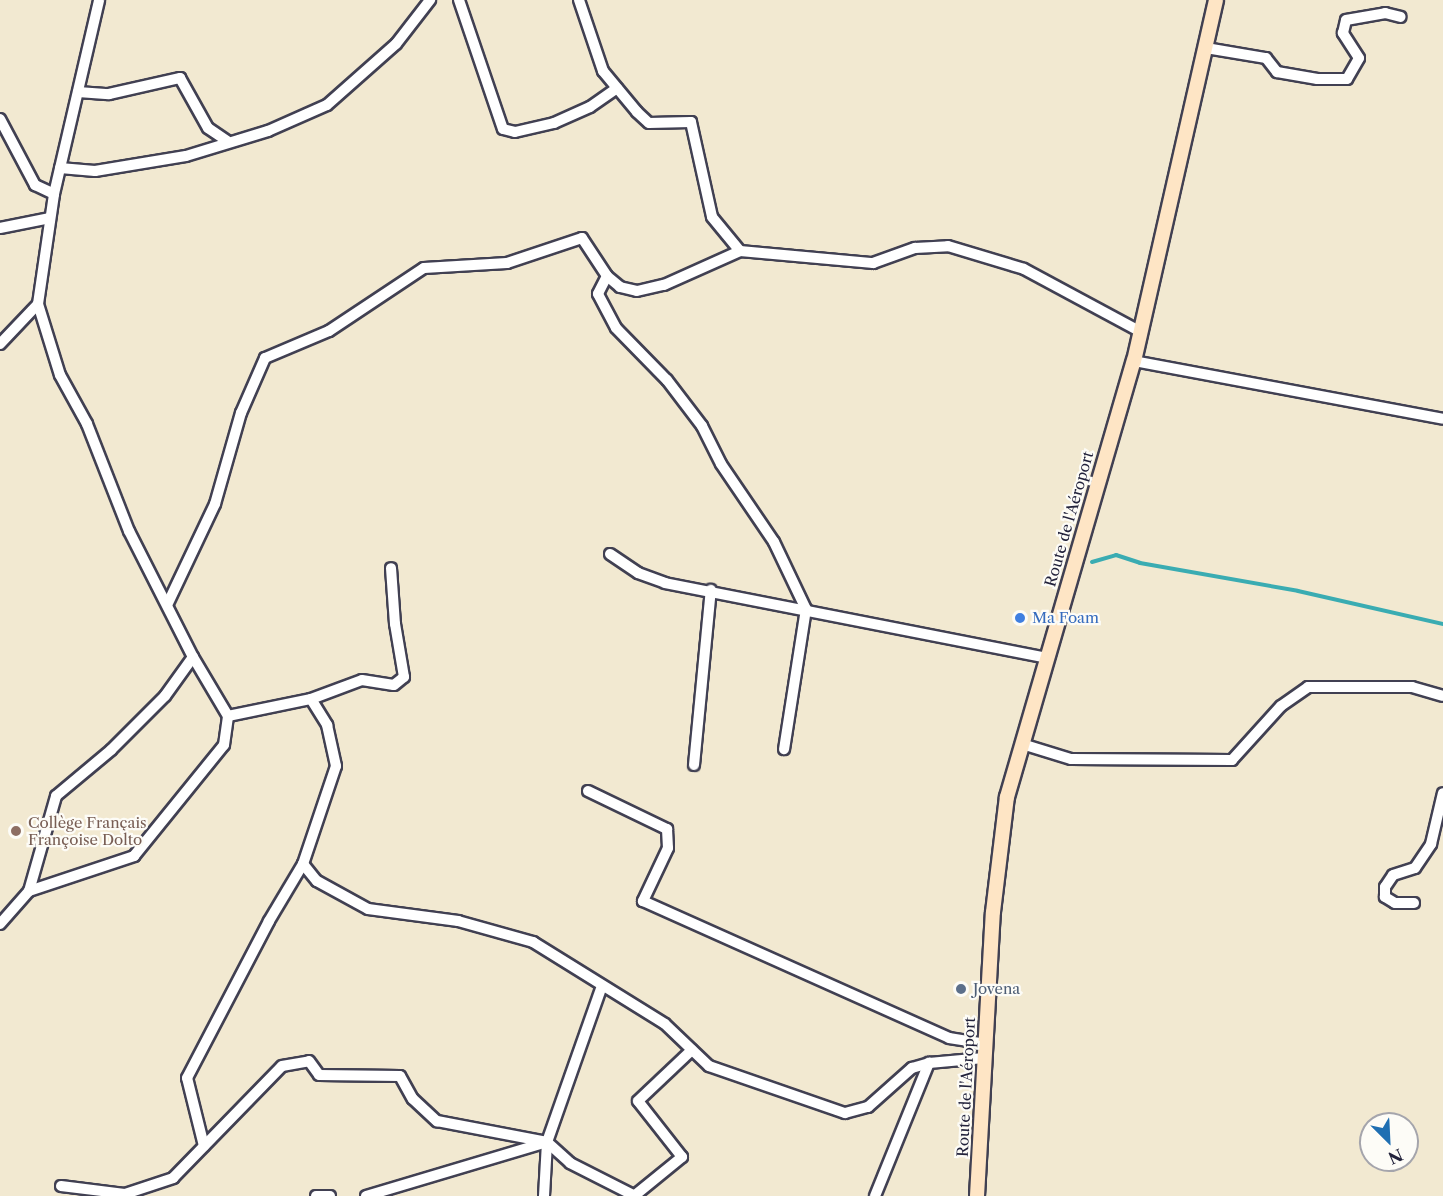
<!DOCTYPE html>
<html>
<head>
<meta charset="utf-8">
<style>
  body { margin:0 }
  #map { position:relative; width:1443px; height:1196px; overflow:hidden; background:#f2e9d1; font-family:"Libre Caslon Text",serif }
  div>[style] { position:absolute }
  .stream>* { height:4px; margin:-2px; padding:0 2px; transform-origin:2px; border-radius:2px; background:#3aacb2 }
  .roads { filter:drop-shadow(2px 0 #414052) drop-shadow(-2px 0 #414052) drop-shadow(0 2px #414052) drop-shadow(0 -2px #414052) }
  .minor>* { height:10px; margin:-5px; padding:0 5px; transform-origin:5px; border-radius:5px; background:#fff }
  .secondary>* { height:14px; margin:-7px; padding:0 7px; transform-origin:7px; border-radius:7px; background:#fee5c5 }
  .dots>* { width:16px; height:16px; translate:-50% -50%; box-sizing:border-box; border:3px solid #fdfcf7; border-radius:50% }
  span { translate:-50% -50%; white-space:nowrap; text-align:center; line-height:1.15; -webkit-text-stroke:4.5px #fdfcf7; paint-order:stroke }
  .street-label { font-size:15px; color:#22223b }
  .shop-label { font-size:15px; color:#366cbe }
  .left { translate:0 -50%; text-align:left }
  .education-label { font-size:15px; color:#785e54 }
  .service-label { font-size:15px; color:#4e5e75 }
  .north { position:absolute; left:1359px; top:1112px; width:60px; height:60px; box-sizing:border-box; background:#fdfcf7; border:2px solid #a5a5ac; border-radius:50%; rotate:156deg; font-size:16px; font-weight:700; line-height:24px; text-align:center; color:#22223b }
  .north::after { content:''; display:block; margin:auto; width:21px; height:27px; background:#1f6fb2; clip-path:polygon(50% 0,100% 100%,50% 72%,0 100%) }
</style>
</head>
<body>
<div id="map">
  <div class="stream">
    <div style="left:1092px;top:562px;width:25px;rotate:-16deg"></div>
    <div style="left:1116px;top:555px;width:25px;rotate:18deg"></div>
    <div style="left:1140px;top:563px;width:160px;rotate:10deg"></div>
    <div style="left:1298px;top:591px;width:149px;rotate:12.8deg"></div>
  </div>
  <div class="roads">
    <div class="minor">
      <div style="left:459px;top:0;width:136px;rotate:71.2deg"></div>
      <div style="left:503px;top:129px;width:12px;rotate:14deg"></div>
      <div style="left:515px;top:132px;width:40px;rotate:-13deg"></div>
      <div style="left:554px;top:123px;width:39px;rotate:-24deg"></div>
      <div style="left:590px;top:107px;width:33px;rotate:-35deg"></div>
      <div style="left:579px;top:0;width:75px;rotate:71.3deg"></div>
      <div style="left:603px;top:71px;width:53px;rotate:50.3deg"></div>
      <div style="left:637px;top:112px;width:16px;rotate:43deg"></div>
      <div style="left:649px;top:123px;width:42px;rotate:-1.4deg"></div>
      <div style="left:691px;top:122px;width:97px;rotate:77.5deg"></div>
      <div style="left:712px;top:217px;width:44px;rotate:50.5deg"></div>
      <div style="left:1206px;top:48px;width:61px;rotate:9.5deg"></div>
      <div style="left:1266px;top:58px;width:18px;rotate:52deg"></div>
      <div style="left:1277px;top:72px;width:41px;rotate:9.9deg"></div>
      <div style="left:1317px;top:79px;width:30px"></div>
      <div style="left:1347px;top:79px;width:24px;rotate:-60deg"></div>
      <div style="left:1359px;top:58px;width:30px;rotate:-123deg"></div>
      <div style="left:1343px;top:33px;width:13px;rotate:-77deg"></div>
      <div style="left:1346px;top:20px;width:40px;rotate:-10deg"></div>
      <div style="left:1385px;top:13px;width:16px;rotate:14deg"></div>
      <div style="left:78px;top:92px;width:31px;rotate:4deg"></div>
      <div style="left:109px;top:94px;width:73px;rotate:-12.7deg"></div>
      <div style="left:180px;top:78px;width:57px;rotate:60.8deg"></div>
      <div style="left:208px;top:128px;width:23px;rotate:34deg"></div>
      <div style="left:0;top:119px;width:75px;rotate:62.1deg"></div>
      <div style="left:35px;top:185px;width:21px;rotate:25deg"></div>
      <div style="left:60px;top:168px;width:35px;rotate:5deg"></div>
      <div style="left:95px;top:171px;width:92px;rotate:-9.4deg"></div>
      <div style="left:186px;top:156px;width:86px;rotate:-17deg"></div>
      <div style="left:268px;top:131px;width:64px;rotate:-23.8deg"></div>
      <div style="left:327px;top:105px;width:92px;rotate:-41.5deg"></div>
      <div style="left:396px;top:44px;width:56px;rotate:-52.3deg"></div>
      <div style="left:0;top:228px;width:51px;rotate:-11.3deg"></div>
      <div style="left:607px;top:276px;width:20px;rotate:117deg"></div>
      <div style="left:598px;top:294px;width:38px;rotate:62deg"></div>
      <div style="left:616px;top:328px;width:73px;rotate:45.6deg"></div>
      <div style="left:667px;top:380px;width:58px;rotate:52.7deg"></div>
      <div style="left:702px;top:426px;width:42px;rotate:63.4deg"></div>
      <div style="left:721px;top:464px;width:94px;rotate:55.8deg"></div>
      <div style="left:774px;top:542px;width:74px;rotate:64.5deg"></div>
      <div style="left:806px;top:609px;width:142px;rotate:98.9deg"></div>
      <div style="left:38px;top:304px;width:74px;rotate:72.8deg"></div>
      <div style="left:60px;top:375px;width:56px;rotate:61.1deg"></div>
      <div style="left:87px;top:424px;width:115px;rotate:68.6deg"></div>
      <div style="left:129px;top:531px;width:141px;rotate:63.1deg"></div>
      <div style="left:193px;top:657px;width:69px;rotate:59.3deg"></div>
      <div style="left:228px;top:716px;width:85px;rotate:-11.6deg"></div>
      <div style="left:311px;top:699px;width:31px;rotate:58deg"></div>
      <div style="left:327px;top:725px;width:42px;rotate:77.6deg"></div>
      <div style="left:336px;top:766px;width:103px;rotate:108.6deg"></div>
      <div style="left:303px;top:864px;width:22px;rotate:51deg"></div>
      <div style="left:317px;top:881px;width:58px;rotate:28.8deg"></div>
      <div style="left:368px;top:909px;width:91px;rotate:7.6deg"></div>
      <div style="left:458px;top:921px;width:78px;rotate:15.6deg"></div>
      <div style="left:533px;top:942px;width:155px;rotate:31.8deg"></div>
      <div style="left:665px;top:1024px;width:61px;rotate:43.7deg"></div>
      <div style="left:709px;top:1066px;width:144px;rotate:19.1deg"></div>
      <div style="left:845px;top:1113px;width:24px;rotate:-15deg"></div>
      <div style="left:868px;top:1107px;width:59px;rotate:-41.6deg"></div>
      <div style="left:912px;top:1068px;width:18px;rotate:-16deg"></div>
      <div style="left:929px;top:1063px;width:55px;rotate:-5.2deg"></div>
      <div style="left:0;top:344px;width:55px;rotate:-46.5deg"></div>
      <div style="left:38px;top:304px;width:111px;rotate:-81.7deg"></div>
      <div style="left:54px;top:194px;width:199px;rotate:-76.9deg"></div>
      <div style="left:1134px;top:361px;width:314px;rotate:10.6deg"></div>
      <div style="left:610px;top:554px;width:34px;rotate:34deg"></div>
      <div style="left:638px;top:573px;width:29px;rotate:20deg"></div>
      <div style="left:665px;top:583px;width:388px;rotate:11.1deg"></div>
      <div style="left:168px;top:603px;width:110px;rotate:-64.6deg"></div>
      <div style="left:215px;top:504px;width:95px;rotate:-74.1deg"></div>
      <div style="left:241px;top:413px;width:60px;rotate:-66.4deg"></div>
      <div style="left:265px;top:358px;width:69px;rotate:-22.9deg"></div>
      <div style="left:329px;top:331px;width:114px;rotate:-33.6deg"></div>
      <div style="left:424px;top:268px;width:83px;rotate:-3.4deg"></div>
      <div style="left:507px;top:263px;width:79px;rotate:-18.4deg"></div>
      <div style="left:582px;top:238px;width:45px;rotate:56.7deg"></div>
      <div style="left:607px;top:276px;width:17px;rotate:40deg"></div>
      <div style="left:620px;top:287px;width:17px;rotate:13deg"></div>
      <div style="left:637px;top:291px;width:28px;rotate:-13deg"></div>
      <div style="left:664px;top:285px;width:83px;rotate:-24.1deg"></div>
      <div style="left:740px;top:251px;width:134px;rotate:5.2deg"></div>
      <div style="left:873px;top:263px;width:45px;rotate:-19.7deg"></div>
      <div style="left:915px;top:248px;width:33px;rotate:-3deg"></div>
      <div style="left:948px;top:246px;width:79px;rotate:16.8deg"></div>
      <div style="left:1024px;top:269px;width:133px;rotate:28.3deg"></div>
      <div style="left:311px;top:699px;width:54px;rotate:-20.4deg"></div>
      <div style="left:362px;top:680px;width:32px;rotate:9deg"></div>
      <div style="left:394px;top:685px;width:13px;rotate:-39deg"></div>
      <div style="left:404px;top:677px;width:54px;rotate:-99.6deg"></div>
      <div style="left:395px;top:624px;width:56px;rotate:-94.1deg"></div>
      <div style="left:1022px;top:744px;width:51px;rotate:17deg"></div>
      <div style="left:1071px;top:759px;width:161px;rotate:0.4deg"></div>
      <div style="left:1232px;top:760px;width:73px;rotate:-47.8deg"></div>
      <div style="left:1281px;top:706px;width:33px;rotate:-35deg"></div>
      <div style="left:1308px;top:687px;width:104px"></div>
      <div style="left:1412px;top:687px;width:32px;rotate:16deg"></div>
      <div style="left:694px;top:765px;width:176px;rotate:-84.5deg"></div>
      <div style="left:588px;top:791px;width:88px;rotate:25.7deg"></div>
      <div style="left:667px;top:829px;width:19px;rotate:87deg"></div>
      <div style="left:668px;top:848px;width:59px;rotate:115.3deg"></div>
      <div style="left:643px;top:901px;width:335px;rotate:24.1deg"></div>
      <div style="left:949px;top:1038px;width:36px;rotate:9deg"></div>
      <div style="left:29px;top:891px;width:111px;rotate:-18.4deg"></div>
      <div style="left:134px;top:856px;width:143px;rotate:-51deg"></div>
      <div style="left:224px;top:745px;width:29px;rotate:-82deg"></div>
      <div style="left:1414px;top:903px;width:19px;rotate:180deg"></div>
      <div style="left:1395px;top:903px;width:12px;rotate:-149deg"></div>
      <div style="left:1385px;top:897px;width:10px;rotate:-90deg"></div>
      <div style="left:1385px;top:887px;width:14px;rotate:-56deg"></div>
      <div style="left:1393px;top:875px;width:23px;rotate:-18deg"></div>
      <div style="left:1415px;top:868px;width:29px;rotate:-56deg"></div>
      <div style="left:1431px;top:844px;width:52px;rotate:-76.8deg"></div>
      <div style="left:0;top:924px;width:44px;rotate:-48.7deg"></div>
      <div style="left:29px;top:891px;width:99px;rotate:-74.1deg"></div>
      <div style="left:56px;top:796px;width:72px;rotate:-39.9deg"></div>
      <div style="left:111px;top:750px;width:76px;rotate:-45deg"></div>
      <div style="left:165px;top:696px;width:48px;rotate:-54.3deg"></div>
      <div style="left:204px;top:1146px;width:70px;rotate:-104deg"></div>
      <div style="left:187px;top:1078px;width:177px;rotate:-62.4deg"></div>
      <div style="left:269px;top:921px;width:66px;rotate:-59.2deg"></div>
      <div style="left:61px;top:1186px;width:64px;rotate:7.1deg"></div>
      <div style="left:125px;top:1194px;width:51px;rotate:-18.4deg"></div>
      <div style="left:173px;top:1178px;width:156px;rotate:-45.8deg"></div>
      <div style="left:282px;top:1066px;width:27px;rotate:-10deg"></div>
      <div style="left:309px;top:1061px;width:17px;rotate:54deg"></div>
      <div style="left:319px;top:1075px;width:81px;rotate:0.7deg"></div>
      <div style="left:400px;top:1076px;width:26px;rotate:61deg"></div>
      <div style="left:413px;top:1099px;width:33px;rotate:43deg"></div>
      <div style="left:437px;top:1121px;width:112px;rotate:10.8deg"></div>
      <div style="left:547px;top:1142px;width:31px;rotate:42deg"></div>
      <div style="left:570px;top:1163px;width:73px;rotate:26.9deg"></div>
      <div style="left:316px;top:1196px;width:14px"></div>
      <div style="left:366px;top:1196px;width:189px;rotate:-16.6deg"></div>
      <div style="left:544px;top:1196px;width:54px;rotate:-86.8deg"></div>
      <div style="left:547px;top:1142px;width:165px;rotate:-70.6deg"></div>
      <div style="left:634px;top:1196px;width:62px;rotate:-39.1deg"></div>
      <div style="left:682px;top:1157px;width:71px;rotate:-128.2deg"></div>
      <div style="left:638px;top:1101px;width:74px;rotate:-43.4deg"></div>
      <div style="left:875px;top:1196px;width:144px;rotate:-67.9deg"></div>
    </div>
    <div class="secondary">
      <div style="left:977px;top:1196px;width:284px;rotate:-86.8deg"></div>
      <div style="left:993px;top:912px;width:116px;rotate:-83.1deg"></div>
      <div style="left:1007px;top:797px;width:454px;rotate:-73.8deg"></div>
      <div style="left:1134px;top:361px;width:370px;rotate:-77.2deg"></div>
    </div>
  </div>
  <div class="dots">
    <div style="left:1020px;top:618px;background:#3f7fe0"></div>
    <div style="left:16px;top:831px;background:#8d6e63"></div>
    <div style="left:961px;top:989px;background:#5c6f8a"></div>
  </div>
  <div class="street-label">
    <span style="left:1069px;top:519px;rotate:-74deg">Route de l'Aéroport</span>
    <span style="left:966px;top:1087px;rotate:-87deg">Route de l'Aéroport</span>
  </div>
  <div class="shop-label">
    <span class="left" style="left:1032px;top:618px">Ma Foam</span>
  </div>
  <div class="education-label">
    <span class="left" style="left:28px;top:831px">Collège Français<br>Françoise Dolto</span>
  </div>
  <div class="service-label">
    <span class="left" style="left:973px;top:989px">Jovena</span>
  </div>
  <div class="north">N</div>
</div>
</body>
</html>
